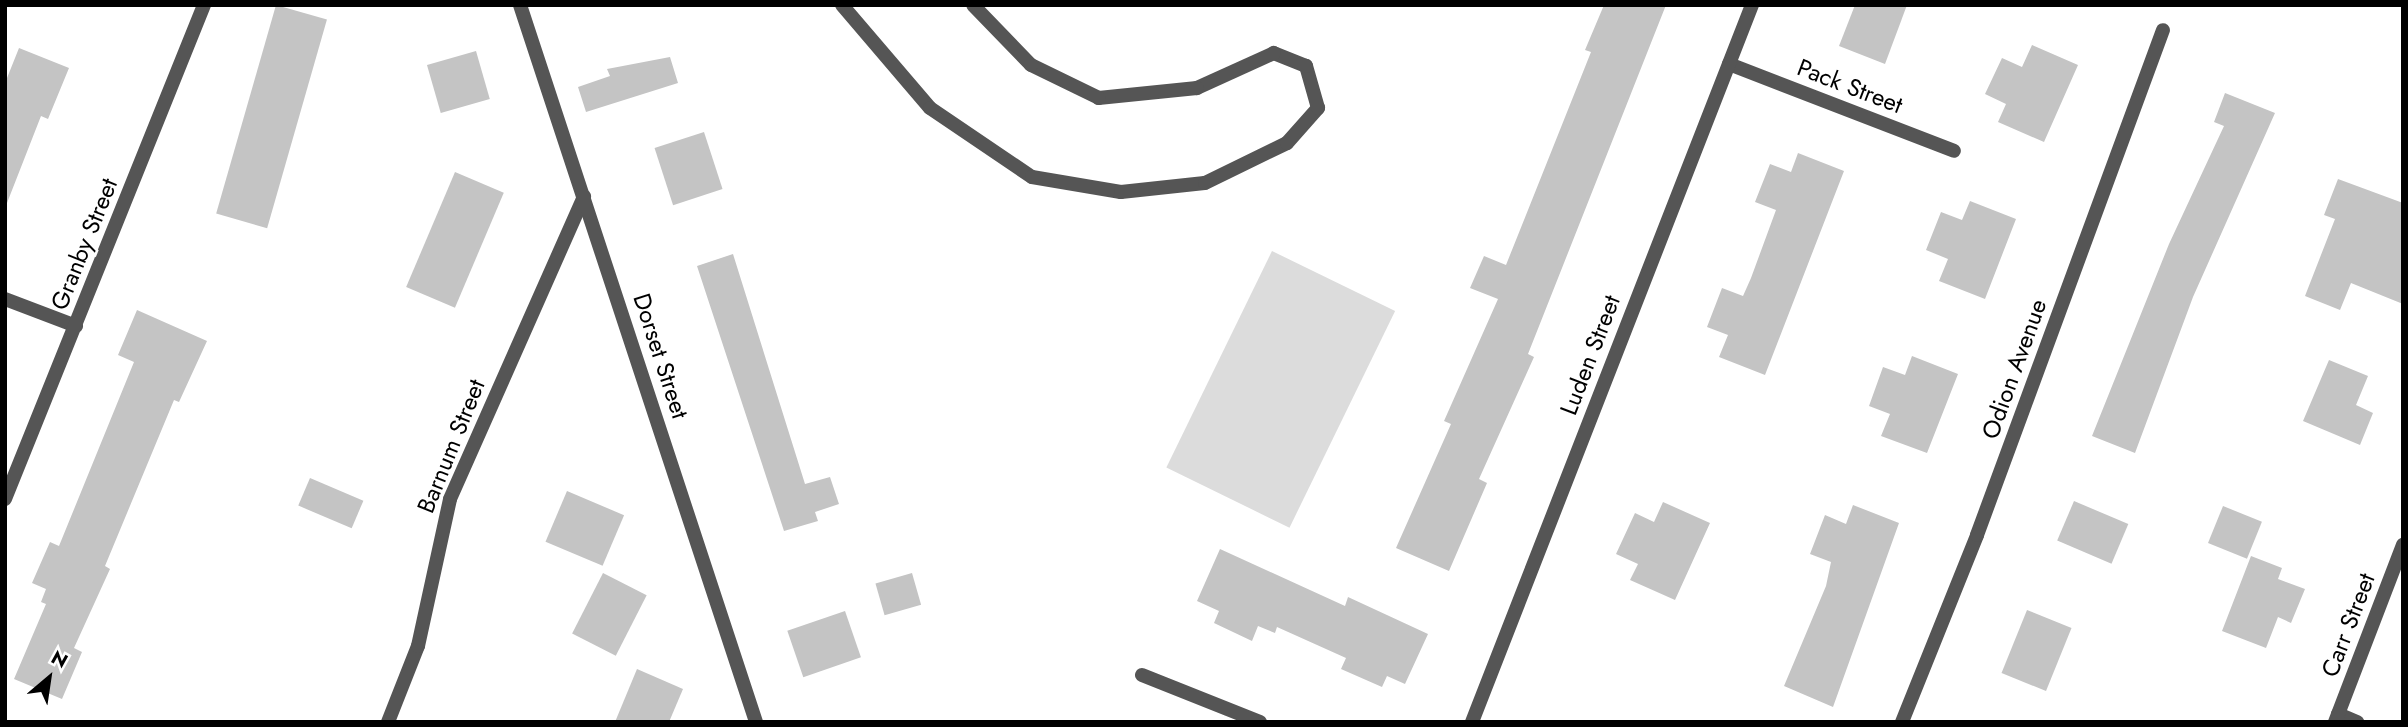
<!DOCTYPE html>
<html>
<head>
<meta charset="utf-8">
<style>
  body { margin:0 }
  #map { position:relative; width:2408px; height:727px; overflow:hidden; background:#fff; font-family:Jost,sans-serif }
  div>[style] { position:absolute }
  .green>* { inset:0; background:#dcdcdc; transform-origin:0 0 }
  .building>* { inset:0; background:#c4c4c4; transform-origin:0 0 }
  .service>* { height:14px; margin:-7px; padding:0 7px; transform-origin:7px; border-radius:7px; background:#555 }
  .minor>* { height:14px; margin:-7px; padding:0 7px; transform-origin:7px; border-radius:7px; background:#555 }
  .tertiary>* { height:14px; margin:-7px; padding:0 7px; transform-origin:7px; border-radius:7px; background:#555 }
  span { translate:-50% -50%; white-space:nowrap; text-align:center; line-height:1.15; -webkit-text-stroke:5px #fff; paint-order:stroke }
  .street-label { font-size:24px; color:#000 }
  .frame { position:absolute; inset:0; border:7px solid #000; pointer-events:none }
  .north { position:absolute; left:14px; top:643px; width:70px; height:70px; -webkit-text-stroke:5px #fff; paint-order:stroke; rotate:29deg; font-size:19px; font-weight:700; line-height:28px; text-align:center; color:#000 }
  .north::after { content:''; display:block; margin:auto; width:24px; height:32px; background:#000; clip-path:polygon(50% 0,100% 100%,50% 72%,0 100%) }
</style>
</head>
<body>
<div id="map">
  <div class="green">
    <div style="left:1272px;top:251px;width:137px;height:241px;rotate:26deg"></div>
  </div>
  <div class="building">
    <div style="left:276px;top:5px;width:53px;height:217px;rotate:16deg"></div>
    <div style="clip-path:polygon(1604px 5px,1666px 5px,1528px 354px,1534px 357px,1479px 479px,1487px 483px,1449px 571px,1396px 548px,1451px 424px,1444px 421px,1498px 299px,1470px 288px,1484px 256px,1506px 265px,1591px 52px,1585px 50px)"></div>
    <div style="clip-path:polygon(1855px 5px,1907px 5px,1885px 64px,1839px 46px)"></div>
    <div style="clip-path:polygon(2032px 45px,2078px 65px,2044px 142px,1998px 122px,2006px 104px,1985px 94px,2002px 58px,2022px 67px)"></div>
    <div style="clip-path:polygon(19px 48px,69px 68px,48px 119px,41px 116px,7px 203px,5px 83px)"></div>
    <div style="left:476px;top:51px;width:50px;height:51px;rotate:74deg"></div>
    <div style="clip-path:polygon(670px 57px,678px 83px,586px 112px,578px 87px,610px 76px,607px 69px)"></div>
    <div style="clip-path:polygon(2225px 93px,2275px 113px,2193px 297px,2135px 453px,2092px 436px,2169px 244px,2224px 126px,2214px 122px)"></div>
    <div style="left:704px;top:132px;width:60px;height:52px;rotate:72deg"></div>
    <div style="clip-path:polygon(1798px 153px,1844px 171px,1765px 375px,1719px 357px,1728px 335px,1707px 327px,1722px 288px,1743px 296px,1751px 278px,1776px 210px,1755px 202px,1770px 164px,1791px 172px)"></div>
    <div style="left:455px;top:172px;width:53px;height:125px;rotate:23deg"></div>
    <div style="clip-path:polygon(2338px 179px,2403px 203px,2403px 304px,2351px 283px,2340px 310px,2305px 296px,2335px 219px,2324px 215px)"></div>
    <div style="clip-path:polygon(1970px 201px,2016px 219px,1985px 299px,1939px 281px,1948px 259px,1926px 250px,1941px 212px,1962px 220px)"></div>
    <div style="clip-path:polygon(733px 254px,805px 484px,830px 477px,839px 504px,815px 512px,818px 521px,784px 531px,697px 266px)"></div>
    <div style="clip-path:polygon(137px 310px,207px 341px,179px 402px,174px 400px,105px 566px,110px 569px,74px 648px,82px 652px,62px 699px,14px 679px,46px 604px,41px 602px,46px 589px,32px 583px,50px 542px,59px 546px,134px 362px,118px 355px)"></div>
    <div style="clip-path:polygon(1912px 356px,1958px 374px,1927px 453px,1881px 436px,1890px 414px,1869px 406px,1883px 367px,1905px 375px)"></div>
    <div style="clip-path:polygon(2329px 360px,2368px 376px,2356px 405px,2373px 413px,2360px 445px,2303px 421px)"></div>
    <div style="left:310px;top:478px;width:58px;height:30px;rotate:23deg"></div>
    <div style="left:567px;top:491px;width:62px;height:55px;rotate:23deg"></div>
    <div style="left:2074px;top:501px;width:59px;height:43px;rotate:23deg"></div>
    <div style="clip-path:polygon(1663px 502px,1710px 523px,1675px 600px,1630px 580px,1638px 564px,1616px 554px,1635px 513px,1654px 522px)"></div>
    <div style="clip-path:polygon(1853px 505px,1899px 523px,1833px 707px,1784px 686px,1826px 586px,1831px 562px,1810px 554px,1825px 515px,1846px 524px)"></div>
    <div style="left:2223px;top:506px;width:42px;height:40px;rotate:22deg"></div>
    <div style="clip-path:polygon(1220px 549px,1345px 606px,1348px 597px,1428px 634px,1405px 684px,1387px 676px,1382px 687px,1341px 669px,1346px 658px,1277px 627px,1275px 633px,1258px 626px,1252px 641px,1214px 623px,1219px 611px,1197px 601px)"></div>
    <div style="clip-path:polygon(2251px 556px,2282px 568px,2278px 579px,2305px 589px,2291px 623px,2278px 617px,2266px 648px,2222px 631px)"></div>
    <div style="left:603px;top:573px;width:49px;height:68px;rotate:27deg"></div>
    <div style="left:912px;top:573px;width:33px;height:38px;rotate:74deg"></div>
    <div style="left:2027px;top:610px;width:48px;height:68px;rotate:22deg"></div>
    <div style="left:845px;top:611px;width:49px;height:61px;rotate:71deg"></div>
    <div style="clip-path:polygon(637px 669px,683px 689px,669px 722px,615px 722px)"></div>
  </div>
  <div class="service">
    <div style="left:842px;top:5px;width:135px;rotate:49.5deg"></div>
    <div style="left:930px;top:108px;width:123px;rotate:34.1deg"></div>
    <div style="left:1032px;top:177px;width:90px;rotate:9.6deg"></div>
    <div style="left:1121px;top:192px;width:84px;rotate:-6.1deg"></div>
    <div style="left:1205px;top:183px;width:91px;rotate:-26deg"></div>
    <div style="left:1287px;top:143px;width:47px;rotate:-48.5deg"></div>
    <div style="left:1318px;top:108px;width:44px;rotate:-105.9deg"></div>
    <div style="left:1306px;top:66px;width:35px;rotate:-158deg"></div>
    <div style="left:1274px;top:53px;width:85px;rotate:155.6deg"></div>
    <div style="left:1197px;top:88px;width:99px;rotate:174.2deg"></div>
    <div style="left:1099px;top:98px;width:76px;rotate:-154.1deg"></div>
    <div style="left:1031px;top:65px;width:83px;rotate:-134deg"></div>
  </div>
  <div class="minor">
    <div style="left:1729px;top:64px;width:241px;rotate:21.1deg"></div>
    <div style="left:5px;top:299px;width:76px;rotate:20.8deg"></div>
    <div style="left:5px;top:499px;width:533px;rotate:-68.06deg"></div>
    <div style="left:1142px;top:675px;width:127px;rotate:21.7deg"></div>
    <div style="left:2338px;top:714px;width:21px;rotate:23deg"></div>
    <div style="left:388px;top:722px;width:82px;rotate:-68.5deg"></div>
    <div style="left:418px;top:646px;width:150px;rotate:-77.7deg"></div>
    <div style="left:450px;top:499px;width:331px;rotate:-66.1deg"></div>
    <div style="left:1472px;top:722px;width:770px;rotate:-68.67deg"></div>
    <div style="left:1902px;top:722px;width:201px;rotate:-68.1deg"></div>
    <div style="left:1977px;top:535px;width:538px;rotate:-69.78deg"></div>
    <div style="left:2335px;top:722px;width:190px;rotate:-69deg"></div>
  </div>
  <div class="tertiary">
    <div style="left:520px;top:5px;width:755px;rotate:71.78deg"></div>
  </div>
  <div class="street-label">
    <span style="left:1850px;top:86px;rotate:21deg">Pack Street</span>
    <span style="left:84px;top:244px;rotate:-68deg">Granby Street</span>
    <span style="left:1590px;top:355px;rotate:-69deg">Luden Street</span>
    <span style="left:661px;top:356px;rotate:72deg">Dorset Street</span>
    <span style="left:2014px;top:369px;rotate:-70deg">Odion Avenue</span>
    <span style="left:451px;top:446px;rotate:-68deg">Barnum Street</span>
    <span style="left:2348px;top:625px;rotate:-69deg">Carr Street</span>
  </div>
  <div class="frame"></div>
  <div class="north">N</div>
</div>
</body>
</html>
